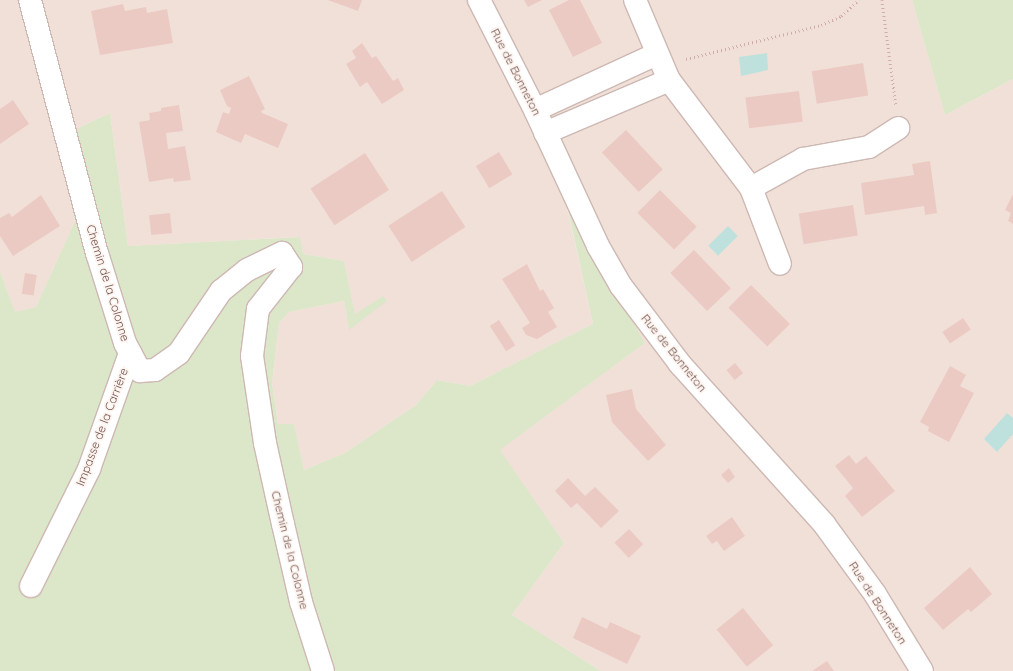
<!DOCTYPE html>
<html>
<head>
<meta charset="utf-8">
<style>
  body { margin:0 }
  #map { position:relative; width:1013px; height:671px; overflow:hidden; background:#faefe9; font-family:Quicksand,sans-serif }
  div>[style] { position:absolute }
  .residential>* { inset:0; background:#f1e0d8 }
  .green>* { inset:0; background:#dce6c9 }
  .water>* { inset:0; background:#bfe1de; transform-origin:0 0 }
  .building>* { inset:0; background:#eccac4; transform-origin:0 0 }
  .path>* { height:2.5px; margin-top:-1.25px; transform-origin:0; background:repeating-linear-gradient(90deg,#d1ada7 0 1px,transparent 0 4px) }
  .roads { filter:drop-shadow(1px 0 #cdb8b3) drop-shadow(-1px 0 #cdb8b3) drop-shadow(0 1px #cdb8b3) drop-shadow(0 -1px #cdb8b3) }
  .street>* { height:22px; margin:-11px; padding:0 11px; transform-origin:11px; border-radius:11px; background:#fff }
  span { translate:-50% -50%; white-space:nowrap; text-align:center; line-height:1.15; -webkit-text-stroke:3.5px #fdf4ef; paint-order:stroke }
  .street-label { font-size:12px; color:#715350 }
</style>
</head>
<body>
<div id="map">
  <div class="residential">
    <div style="clip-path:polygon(0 0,912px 0,945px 115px,1013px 79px,1013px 671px,601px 671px,512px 615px,564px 543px,499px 450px,645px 343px,566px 203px,593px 324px,470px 386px,437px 380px,416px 405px,345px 453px,304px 470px,294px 425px,278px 424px,272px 383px,279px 323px,289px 312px,344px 301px,349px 329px,383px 296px,355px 315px,344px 261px,303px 254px,299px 237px,128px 246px,110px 113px,57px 138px,75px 221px,36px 307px,15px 313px,0 271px)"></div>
  </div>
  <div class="green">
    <div style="clip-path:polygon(912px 0,1013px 0,1013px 79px,945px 115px)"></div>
    <div style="clip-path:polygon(110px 113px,128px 246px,300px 237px,303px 254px,344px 261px,355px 314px,383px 296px,387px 301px,349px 330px,344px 301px,289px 312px,279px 323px,272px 383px,278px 424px,294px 424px,304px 470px,345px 453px,416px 405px,437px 380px,470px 386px,593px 324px,566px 201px,645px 343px,500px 450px,564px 543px,512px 615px,601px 671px,0 671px,0 271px,15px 312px,36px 307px,75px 221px,57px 138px)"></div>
  </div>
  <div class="water">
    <div style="clip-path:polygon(767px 53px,768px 70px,741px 76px,739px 57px)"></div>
    <div style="left:728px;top:226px;width:14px;height:28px;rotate:45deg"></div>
    <div style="clip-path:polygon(1007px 413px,1013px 418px,1013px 434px,997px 452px,984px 439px)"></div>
  </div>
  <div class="building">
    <div style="clip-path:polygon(328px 0,362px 0,358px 11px)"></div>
    <div style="clip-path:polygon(524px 0,542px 0,528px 7px)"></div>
    <div style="clip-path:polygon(569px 0,580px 0,602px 43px,573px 57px,549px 10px)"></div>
    <div style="clip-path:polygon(123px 4px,125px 11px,146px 7px,147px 13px,167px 9px,173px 43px,100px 55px,91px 11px)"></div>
    <div style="clip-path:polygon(362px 43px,372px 58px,376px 56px,393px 81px,398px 78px,404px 90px,382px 104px,367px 82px,360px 87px,346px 64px,356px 58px,352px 51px)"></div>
    <div style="left:863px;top:63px;width:33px;height:52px;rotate:81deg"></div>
    <div style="clip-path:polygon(249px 76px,265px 109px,261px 111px,262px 113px,288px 124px,278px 148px,245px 134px,241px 143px,216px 132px,223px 112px,229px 114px,231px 108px,227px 106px,220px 90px)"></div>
    <div style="left:799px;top:91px;width:31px;height:54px;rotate:83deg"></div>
    <div style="clip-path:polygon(13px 100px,29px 124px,0 144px,0 109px)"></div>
    <div style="clip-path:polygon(179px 105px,183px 131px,166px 133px,168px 149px,185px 146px,191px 180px,174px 182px,173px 178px,149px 182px,139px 122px,150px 120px,149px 113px,161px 111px,161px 108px)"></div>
    <div style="left:626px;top:130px;width:54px;height:33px;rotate:47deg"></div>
    <div style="left:499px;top:152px;width:26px;height:27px;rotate:59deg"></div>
    <div style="left:365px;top:153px;width:44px;height:65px;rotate:57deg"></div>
    <div style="clip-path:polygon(930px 161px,937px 213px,925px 215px,924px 206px,865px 215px,861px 183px,914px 175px,912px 164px)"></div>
    <div style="left:660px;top:190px;width:52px;height:32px;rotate:45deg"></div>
    <div style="left:442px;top:191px;width:43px;height:64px;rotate:57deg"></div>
    <div style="clip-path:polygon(1013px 194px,1013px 224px,1008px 221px,1011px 213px,1005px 210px)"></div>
    <div style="clip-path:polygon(41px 195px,60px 226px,13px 256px,0 236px,0 218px,9px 213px,12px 217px)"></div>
    <div style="left:853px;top:205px;width:31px;height:55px;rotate:81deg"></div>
    <div style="left:170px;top:213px;width:20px;height:21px;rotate:84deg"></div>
    <div style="left:694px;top:250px;width:53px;height:33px;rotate:46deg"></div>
    <div style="clip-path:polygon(527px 264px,540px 291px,543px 289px,554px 308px,548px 312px,557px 327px,537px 339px,526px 335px,522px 328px,530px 323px,502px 279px)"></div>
    <div style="left:25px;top:273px;width:12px;height:21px;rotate:9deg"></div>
    <div style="left:751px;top:285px;width:55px;height:32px;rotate:45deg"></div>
    <div style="left:963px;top:318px;width:14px;height:25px;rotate:56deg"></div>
    <div style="left:499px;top:320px;width:30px;height:11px;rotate:57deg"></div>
    <div style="left:735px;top:363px;width:13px;height:11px;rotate:51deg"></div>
    <div style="clip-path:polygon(950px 366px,966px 375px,960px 386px,974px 393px,949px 442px,928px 431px,929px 427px,920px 422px)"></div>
    <div style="clip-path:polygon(632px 389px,636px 409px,666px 445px,648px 461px,612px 422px,606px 395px)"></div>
    <div style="clip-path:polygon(849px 455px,856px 464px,866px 456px,895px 491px,862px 517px,845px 496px,853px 488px,835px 466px)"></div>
    <div style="clip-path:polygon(729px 468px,735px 477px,728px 483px,721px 475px)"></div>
    <div style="clip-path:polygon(568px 478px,585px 496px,595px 487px,619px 511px,601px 528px,577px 503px,571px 508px,555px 491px)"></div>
    <div style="clip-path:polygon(732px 517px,745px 536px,724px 551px,717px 541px,712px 544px,706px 536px)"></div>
    <div style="left:629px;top:529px;width:21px;height:20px;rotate:47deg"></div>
    <div style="clip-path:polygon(970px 567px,992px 594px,971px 612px,968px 609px,943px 630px,924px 608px)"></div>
    <div style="left:743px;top:608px;width:48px;height:34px;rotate:51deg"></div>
    <div style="clip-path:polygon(582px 617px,607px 629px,610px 622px,641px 636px,627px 664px,573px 638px)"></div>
    <div style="clip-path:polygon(827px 661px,834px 671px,812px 671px)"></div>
  </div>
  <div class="path">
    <div style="left:882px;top:0;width:106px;rotate:82.4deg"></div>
    <div style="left:686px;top:59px;width:139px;rotate:-14.1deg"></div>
    <div style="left:821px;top:25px;width:22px;rotate:-24deg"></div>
    <div style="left:841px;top:16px;width:24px;rotate:-42deg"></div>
  </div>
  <div class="roads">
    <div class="street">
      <div style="left:30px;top:0;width:262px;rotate:75.2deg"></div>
      <div style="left:97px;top:253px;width:94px;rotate:72.7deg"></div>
      <div style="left:125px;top:343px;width:32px;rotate:62deg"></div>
      <div style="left:140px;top:371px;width:15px;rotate:-4deg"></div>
      <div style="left:155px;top:370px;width:29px;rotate:-35deg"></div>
      <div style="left:179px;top:353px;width:75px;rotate:-55.9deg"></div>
      <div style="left:221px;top:291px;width:33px;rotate:-39deg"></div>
      <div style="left:247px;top:270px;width:39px;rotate:-26deg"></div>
      <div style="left:282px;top:253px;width:17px;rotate:57deg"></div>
      <div style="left:291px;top:267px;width:53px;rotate:128.2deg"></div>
      <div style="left:258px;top:309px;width:47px;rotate:97.3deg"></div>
      <div style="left:252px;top:356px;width:88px;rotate:81.5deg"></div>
      <div style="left:265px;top:443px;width:83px;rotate:77.5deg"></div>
      <div style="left:283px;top:524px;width:80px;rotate:77deg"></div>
      <div style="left:301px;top:602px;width:72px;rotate:72.3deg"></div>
      <div style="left:479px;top:0;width:123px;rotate:63deg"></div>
      <div style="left:535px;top:110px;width:150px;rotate:65.1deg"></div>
      <div style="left:598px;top:246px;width:46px;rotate:60.1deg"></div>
      <div style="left:621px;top:286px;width:98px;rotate:52.9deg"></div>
      <div style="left:680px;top:364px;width:215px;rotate:48deg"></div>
      <div style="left:824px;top:524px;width:87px;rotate:53.9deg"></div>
      <div style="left:875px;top:594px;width:90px;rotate:58.6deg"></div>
      <div style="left:635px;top:0;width:87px;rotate:67deg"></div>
      <div style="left:669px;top:80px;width:136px;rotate:52.8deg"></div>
      <div style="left:751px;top:188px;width:81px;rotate:69.1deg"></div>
      <div style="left:535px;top:110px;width:134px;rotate:-24.7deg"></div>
      <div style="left:545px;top:133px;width:135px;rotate:-23.1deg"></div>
      <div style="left:751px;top:188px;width:60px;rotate:-29.1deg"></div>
      <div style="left:803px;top:159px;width:67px;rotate:-10.3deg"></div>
      <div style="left:869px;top:147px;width:35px;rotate:-33deg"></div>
      <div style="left:31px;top:586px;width:131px;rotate:-63.6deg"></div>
      <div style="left:89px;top:469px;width:123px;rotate:-70.5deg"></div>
    </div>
  </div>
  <div class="street-label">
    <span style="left:516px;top:72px;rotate:63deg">Rue de Bonneton</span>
    <span style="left:108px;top:283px;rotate:73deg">Chemin de la Colonne</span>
    <span style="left:674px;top:353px;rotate:51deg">Rue de Bonneton</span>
    <span style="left:102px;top:427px;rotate:-69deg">Impasse de la Carrière</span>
    <span style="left:290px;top:550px;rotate:76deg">Chemin de la Colonne</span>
    <span style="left:878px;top:603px;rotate:57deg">Rue de Bonneton</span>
  </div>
</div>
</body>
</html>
